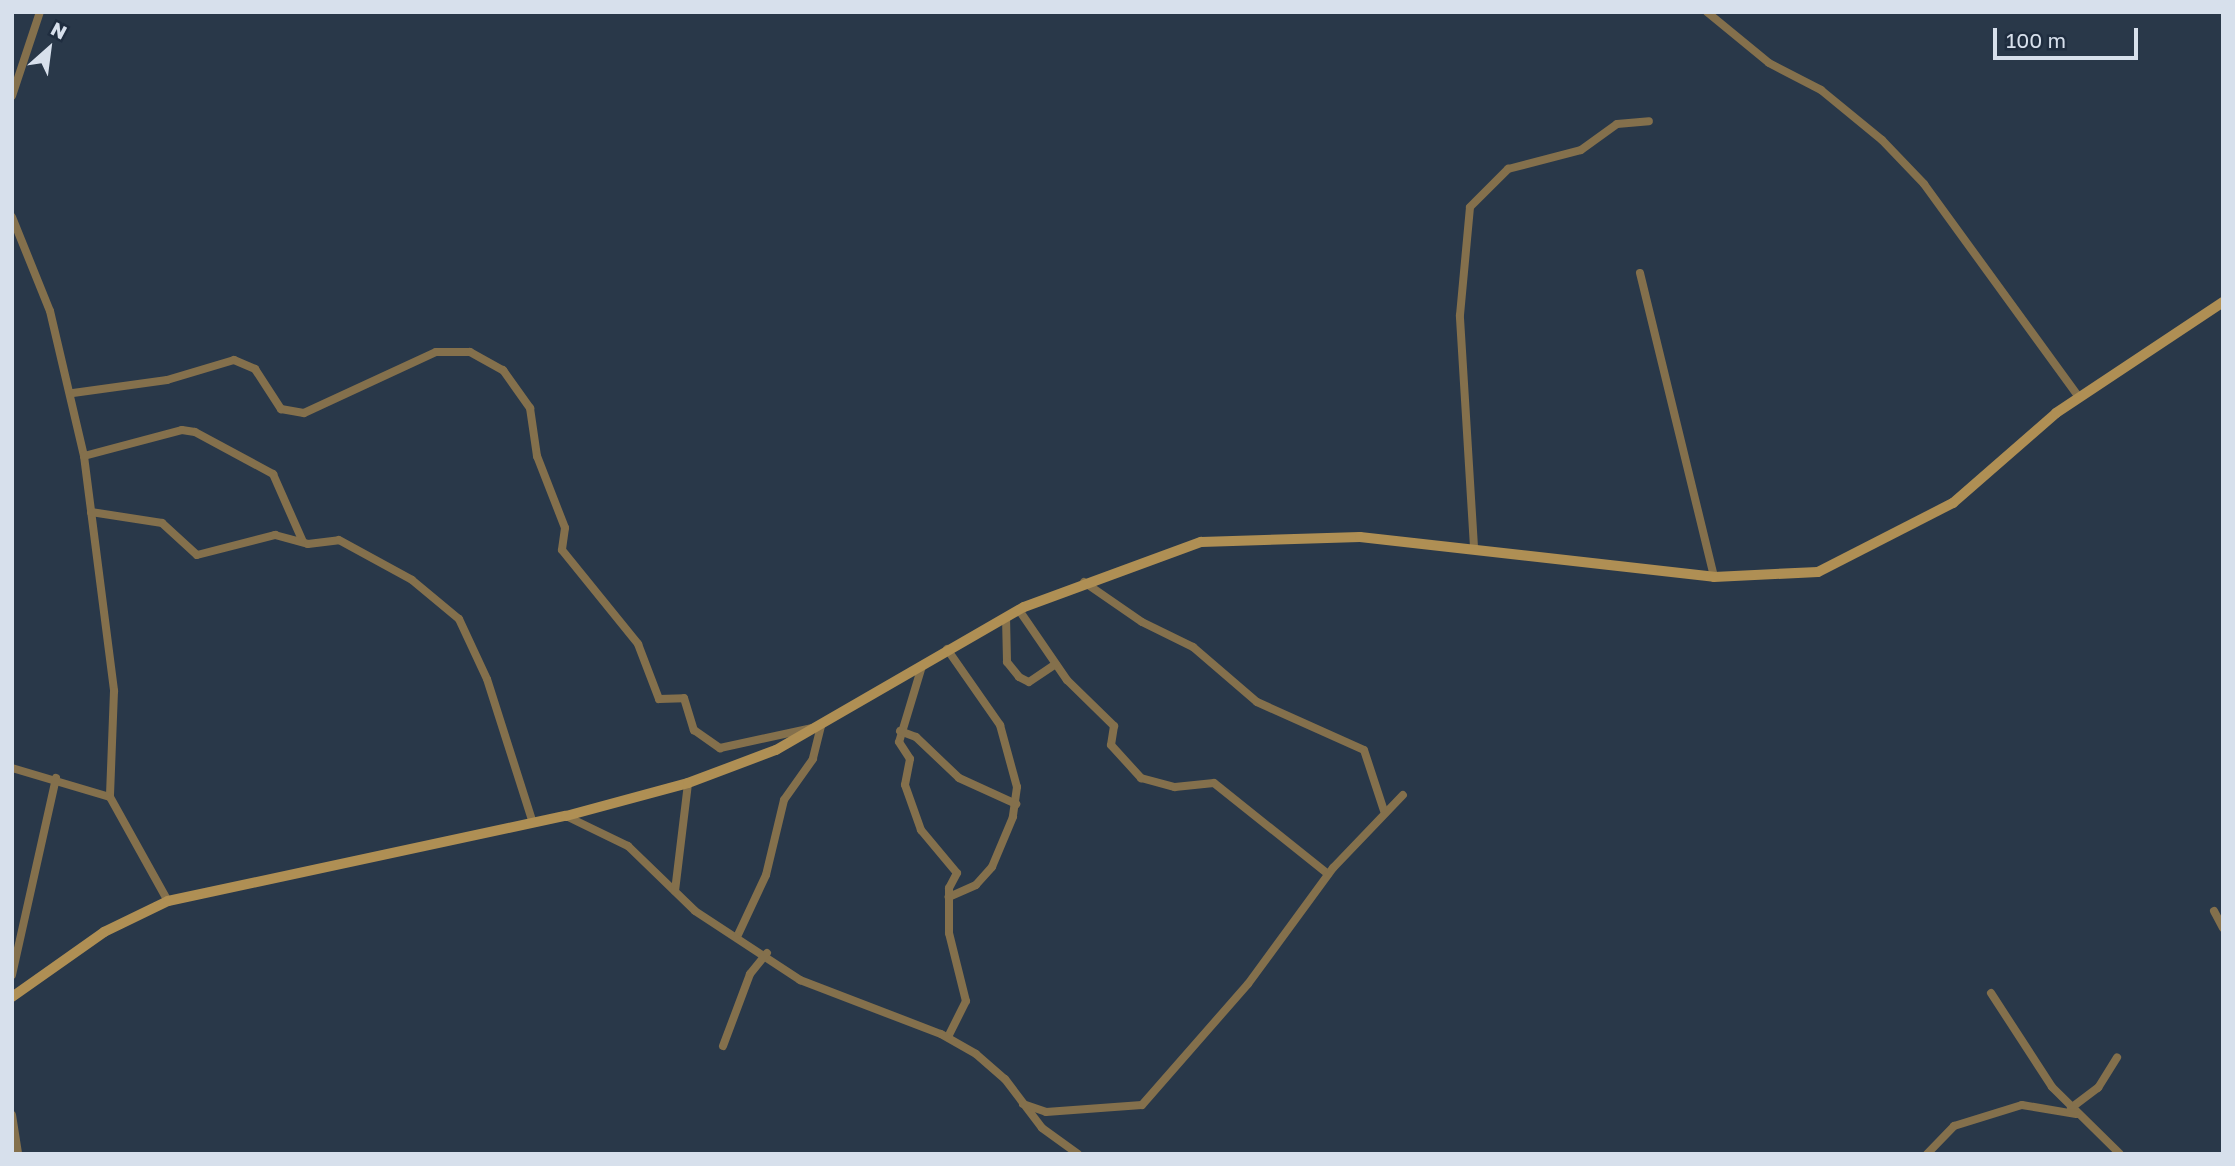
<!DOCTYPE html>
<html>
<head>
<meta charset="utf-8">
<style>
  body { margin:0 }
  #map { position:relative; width:2235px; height:1166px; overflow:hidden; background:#293849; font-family:"Golos Text",sans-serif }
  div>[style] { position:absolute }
  .street>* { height:8px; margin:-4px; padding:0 4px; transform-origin:4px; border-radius:4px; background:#84704c }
  .secondary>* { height:10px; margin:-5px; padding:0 5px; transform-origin:5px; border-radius:5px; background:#af8f54 }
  span { translate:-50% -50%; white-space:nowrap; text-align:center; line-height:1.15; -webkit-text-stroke:5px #1f2d3f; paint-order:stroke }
  .frame { position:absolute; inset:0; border:14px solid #d7e0ec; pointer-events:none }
  .north { position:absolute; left:14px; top:14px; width:70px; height:70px; -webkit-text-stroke:5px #1f2d3f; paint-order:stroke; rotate:28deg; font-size:19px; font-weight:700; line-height:28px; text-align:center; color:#d7e0ec }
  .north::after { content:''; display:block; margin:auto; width:24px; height:32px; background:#d7e0ec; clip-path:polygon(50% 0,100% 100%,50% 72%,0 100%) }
  .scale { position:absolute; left:1993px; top:28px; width:145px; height:32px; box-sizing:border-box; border:4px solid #d7e0ec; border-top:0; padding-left:9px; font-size:21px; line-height:24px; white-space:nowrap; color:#d7e0ec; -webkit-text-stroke:5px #1f2d3f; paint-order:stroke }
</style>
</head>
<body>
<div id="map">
  <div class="street">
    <div style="left:1707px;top:12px;width:80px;rotate:39.4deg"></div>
    <div style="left:1769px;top:63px;width:59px;rotate:27.4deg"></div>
    <div style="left:1821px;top:90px;width:79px;rotate:39.3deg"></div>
    <div style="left:1882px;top:140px;width:61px;rotate:46.3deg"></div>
    <div style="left:1924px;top:184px;width:262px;rotate:54deg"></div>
    <div style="left:12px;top:96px;width:89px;rotate:-71.6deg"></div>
    <div style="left:12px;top:217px;width:101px;rotate:68deg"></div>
    <div style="left:50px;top:311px;width:149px;rotate:76.8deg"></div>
    <div style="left:84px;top:456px;width:237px;rotate:82.7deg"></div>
    <div style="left:114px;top:691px;width:106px;rotate:92.2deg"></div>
    <div style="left:110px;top:797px;width:119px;rotate:60.9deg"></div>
    <div style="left:1640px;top:273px;width:313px;rotate:76.3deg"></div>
    <div style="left:73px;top:393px;width:95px;rotate:-7.9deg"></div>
    <div style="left:167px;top:380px;width:70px;rotate:-16.6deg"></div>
    <div style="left:234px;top:360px;width:23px;rotate:23deg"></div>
    <div style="left:255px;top:369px;width:48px;rotate:57deg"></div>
    <div style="left:281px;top:409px;width:23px;rotate:10deg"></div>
    <div style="left:304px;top:413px;width:145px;rotate:-24.8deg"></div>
    <div style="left:436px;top:352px;width:34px"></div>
    <div style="left:470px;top:352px;width:38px;rotate:29deg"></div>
    <div style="left:503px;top:370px;width:47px;rotate:54.6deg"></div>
    <div style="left:530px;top:408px;width:49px;rotate:81.7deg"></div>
    <div style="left:537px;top:456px;width:77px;rotate:68.7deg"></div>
    <div style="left:565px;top:528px;width:22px;rotate:98deg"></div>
    <div style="left:562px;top:550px;width:121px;rotate:51deg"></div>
    <div style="left:638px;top:644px;width:59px;rotate:69.1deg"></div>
    <div style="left:659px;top:699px;width:25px;rotate:-2deg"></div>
    <div style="left:684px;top:698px;width:34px;rotate:73deg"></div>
    <div style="left:694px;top:730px;width:32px;rotate:35deg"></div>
    <div style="left:720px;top:748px;width:103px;rotate:-12.3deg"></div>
    <div style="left:821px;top:726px;width:34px;rotate:104deg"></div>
    <div style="left:813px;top:759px;width:50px;rotate:125.3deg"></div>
    <div style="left:784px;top:800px;width:77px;rotate:103.5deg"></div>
    <div style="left:766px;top:875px;width:68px;rotate:115.1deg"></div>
    <div style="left:84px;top:456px;width:101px;rotate:-14.9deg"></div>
    <div style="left:182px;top:430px;width:13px;rotate:9deg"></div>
    <div style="left:195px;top:432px;width:89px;rotate:28.3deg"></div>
    <div style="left:273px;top:474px;width:74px;rotate:66.2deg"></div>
    <div style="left:91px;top:512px;width:72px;rotate:8.8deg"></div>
    <div style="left:162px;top:523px;width:47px;rotate:42.4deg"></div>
    <div style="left:197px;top:555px;width:81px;rotate:-14.4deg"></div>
    <div style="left:275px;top:535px;width:34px;rotate:15deg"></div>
    <div style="left:308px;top:544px;width:31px;rotate:-7deg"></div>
    <div style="left:339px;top:540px;width:83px;rotate:28.7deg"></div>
    <div style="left:412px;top:580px;width:61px;rotate:39.7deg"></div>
    <div style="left:459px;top:619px;width:66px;rotate:65deg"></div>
    <div style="left:487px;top:679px;width:151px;rotate:72.3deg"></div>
    <div style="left:1474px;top:547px;width:232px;rotate:-93.5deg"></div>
    <div style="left:1460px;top:315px;width:108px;rotate:-84.7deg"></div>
    <div style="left:1470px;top:207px;width:54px;rotate:-45deg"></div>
    <div style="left:1508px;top:169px;width:75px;rotate:-14.6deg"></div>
    <div style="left:1581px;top:150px;width:44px;rotate:-35.8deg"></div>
    <div style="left:1617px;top:124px;width:32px;rotate:-5deg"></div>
    <div style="left:1084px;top:582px;width:70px;rotate:34.6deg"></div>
    <div style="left:1142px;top:622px;width:57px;rotate:26.1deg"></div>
    <div style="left:1193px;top:647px;width:84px;rotate:40.7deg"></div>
    <div style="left:1257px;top:702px;width:117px;rotate:24.2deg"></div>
    <div style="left:1364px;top:750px;width:64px;rotate:71.8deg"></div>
    <div style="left:1019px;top:610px;width:85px;rotate:55.6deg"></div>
    <div style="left:1067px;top:680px;width:66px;rotate:44.4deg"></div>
    <div style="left:1114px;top:726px;width:19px;rotate:99deg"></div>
    <div style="left:1111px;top:745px;width:45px;rotate:47.7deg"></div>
    <div style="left:1141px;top:778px;width:35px;rotate:15deg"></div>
    <div style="left:1175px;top:787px;width:39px;rotate:-6deg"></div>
    <div style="left:1214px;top:783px;width:146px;rotate:38.6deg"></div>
    <div style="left:1006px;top:617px;width:45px;rotate:88.7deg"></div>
    <div style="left:1007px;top:662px;width:19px;rotate:51deg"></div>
    <div style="left:1019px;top:677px;width:11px;rotate:27deg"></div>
    <div style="left:1029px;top:682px;width:32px;rotate:-34deg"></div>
    <div style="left:947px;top:649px;width:93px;rotate:55.1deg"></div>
    <div style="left:1000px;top:725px;width:64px;rotate:74.7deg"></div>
    <div style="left:1017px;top:787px;width:30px;rotate:98deg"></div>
    <div style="left:1013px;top:817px;width:54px;rotate:112.8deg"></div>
    <div style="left:992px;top:867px;width:24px;rotate:132deg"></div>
    <div style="left:976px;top:885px;width:30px;rotate:156deg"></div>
    <div style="left:922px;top:666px;width:79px;rotate:106.8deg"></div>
    <div style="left:899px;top:742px;width:20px;rotate:57deg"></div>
    <div style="left:910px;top:759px;width:26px;rotate:101deg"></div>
    <div style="left:905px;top:785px;width:48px;rotate:70.4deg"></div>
    <div style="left:921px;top:830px;width:56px;rotate:50.1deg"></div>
    <div style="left:957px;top:873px;width:17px;rotate:118deg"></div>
    <div style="left:949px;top:888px;width:45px;rotate:90deg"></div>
    <div style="left:949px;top:933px;width:70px;rotate:76deg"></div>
    <div style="left:966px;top:1001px;width:40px;rotate:116.6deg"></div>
    <div style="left:900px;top:731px;width:17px;rotate:21deg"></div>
    <div style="left:916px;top:737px;width:59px;rotate:43.6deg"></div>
    <div style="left:959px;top:778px;width:63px;rotate:24.5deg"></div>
    <div style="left:12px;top:768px;width:102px;rotate:16.5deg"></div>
    <div style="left:566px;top:816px;width:69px;rotate:25.8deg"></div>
    <div style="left:628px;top:846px;width:93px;rotate:44.1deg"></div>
    <div style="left:695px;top:911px;width:126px;rotate:33.3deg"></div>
    <div style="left:800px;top:980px;width:151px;rotate:21deg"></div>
    <div style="left:941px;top:1034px;width:40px;rotate:29.7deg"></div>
    <div style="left:976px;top:1054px;width:38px;rotate:41deg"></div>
    <div style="left:1005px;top:1079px;width:61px;rotate:52.9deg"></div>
    <div style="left:1042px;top:1128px;width:44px;rotate:35.8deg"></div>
    <div style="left:675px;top:891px;width:109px;rotate:-83.1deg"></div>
    <div style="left:2214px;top:911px;width:19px;rotate:62deg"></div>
    <div style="left:12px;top:975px;width:202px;rotate:-77.4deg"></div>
    <div style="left:1991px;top:993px;width:112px;rotate:57deg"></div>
    <div style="left:2052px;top:1087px;width:95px;rotate:44.6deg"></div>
    <div style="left:723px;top:1046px;width:77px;rotate:-69.4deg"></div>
    <div style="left:750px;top:974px;width:27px;rotate:-51deg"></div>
    <div style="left:1023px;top:1104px;width:24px;rotate:19deg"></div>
    <div style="left:1046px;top:1112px;width:96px;rotate:-4.2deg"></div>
    <div style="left:1142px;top:1105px;width:161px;rotate:-48.8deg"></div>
    <div style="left:1248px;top:984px;width:144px;rotate:-53.8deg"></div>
    <div style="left:1333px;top:868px;width:101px;rotate:-46.2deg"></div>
    <div style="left:2071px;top:1108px;width:34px;rotate:-37deg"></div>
    <div style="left:2098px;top:1088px;width:36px;rotate:-58deg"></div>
    <div style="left:12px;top:1115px;width:39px;rotate:81deg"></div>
    <div style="left:1927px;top:1154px;width:39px;rotate:-46deg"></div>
    <div style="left:1954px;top:1126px;width:71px;rotate:-17.2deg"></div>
    <div style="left:2022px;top:1105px;width:55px;rotate:9.5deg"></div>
  </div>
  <div class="secondary">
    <div style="left:12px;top:997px;width:113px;rotate:-35.2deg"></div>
    <div style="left:104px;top:932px;width:71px;rotate:-25.8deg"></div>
    <div style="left:168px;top:901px;width:407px;rotate:-12.1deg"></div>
    <div style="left:566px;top:816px;width:126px;rotate:-15.1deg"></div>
    <div style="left:688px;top:783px;width:94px;rotate:-20.6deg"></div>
    <div style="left:776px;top:750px;width:286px;rotate:-30deg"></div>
    <div style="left:1024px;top:607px;width:189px;rotate:-20.2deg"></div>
    <div style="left:1201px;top:542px;width:159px;rotate:-1.8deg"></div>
    <div style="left:1360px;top:537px;width:356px;rotate:6.4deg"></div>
    <div style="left:1714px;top:577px;width:104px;rotate:-2.8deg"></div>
    <div style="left:1818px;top:572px;width:152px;rotate:-27.1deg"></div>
    <div style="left:1953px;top:503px;width:137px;rotate:-41.1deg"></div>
    <div style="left:2056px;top:413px;width:201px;rotate:-33.6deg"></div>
  </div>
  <div class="frame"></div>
  <div class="north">N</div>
  <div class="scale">100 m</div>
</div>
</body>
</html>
